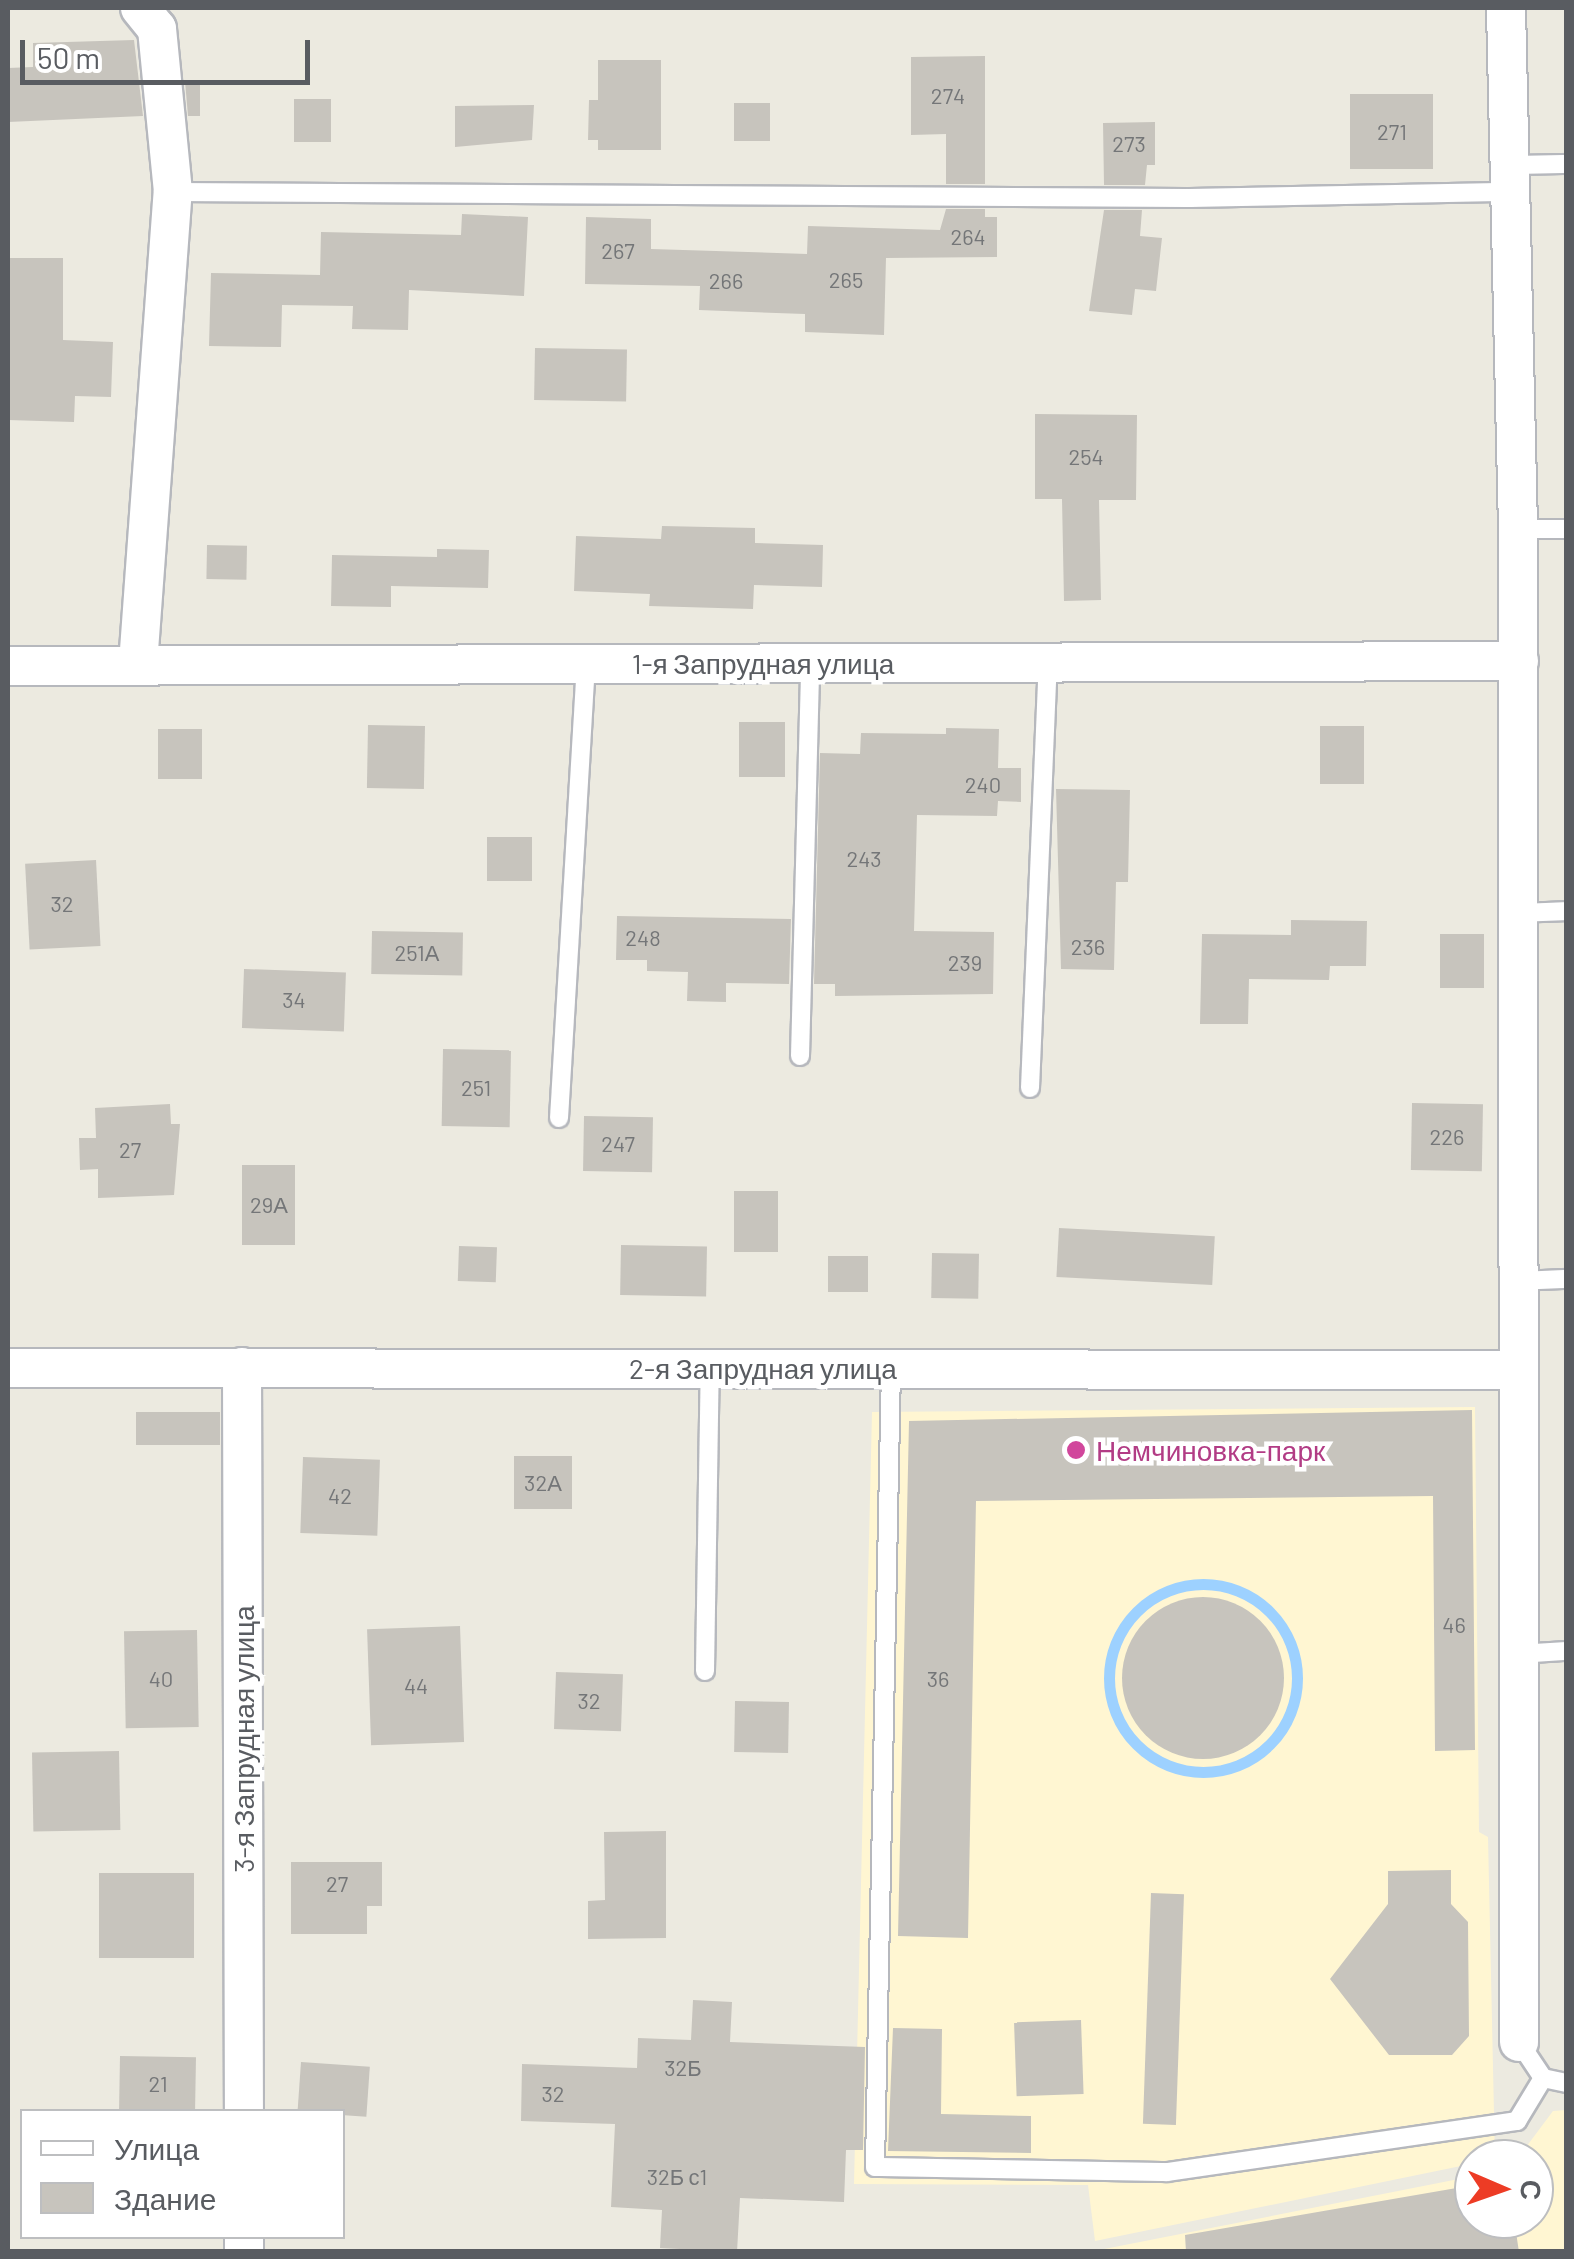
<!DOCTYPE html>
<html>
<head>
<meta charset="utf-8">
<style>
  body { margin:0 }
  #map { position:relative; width:1574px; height:2259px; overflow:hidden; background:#eceae0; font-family:Barlow,sans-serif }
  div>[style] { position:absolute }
  .commercial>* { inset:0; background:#fff6d2 }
  .stream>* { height:11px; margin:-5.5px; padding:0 5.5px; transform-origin:5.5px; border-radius:5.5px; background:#9dd1ff }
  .stream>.ring { margin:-5.5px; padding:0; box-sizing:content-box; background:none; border:11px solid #9dd1ff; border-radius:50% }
  .building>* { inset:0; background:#c7c4bd; transform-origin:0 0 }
  .round { border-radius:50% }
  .roads { filter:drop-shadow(2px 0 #b6b8bd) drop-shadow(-2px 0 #b6b8bd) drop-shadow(0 2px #b6b8bd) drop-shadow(0 -2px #b6b8bd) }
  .lane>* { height:18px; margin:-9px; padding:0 9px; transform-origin:9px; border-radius:9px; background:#fff }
  .street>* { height:38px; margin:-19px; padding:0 19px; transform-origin:19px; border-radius:19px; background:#fff }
  .dots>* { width:28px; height:28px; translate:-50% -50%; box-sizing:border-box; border:5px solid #fff; border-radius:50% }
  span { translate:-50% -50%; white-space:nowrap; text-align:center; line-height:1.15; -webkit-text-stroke:9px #fff; paint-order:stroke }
  .number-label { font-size:22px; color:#747678 }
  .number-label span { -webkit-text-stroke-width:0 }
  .street-label { font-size:28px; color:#595c61 }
  .hotel-label { font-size:28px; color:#b23c85 }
  .left { translate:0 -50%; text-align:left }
  .frame { position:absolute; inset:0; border:10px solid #595c61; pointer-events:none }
  .legend { position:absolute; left:20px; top:2109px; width:325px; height:130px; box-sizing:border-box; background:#fff; border:2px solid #bdbec0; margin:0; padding:12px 18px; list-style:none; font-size:30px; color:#595c61 }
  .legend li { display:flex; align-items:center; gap:20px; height:50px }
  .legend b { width:50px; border:2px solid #bdbec0 }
  .north { position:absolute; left:1454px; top:2139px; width:100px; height:100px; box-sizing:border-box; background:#fff; border:2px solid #bdbec0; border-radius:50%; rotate:92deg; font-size:28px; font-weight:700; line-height:40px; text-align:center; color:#595c61 }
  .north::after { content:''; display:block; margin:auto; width:35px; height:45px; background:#ed3c25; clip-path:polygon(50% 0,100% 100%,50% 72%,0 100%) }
  .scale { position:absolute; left:20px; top:40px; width:290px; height:45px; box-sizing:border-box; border:5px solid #595c61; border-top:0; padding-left:12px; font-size:30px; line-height:35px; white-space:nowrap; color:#595c61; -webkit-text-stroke:8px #fff; paint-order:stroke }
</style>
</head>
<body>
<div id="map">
  <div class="commercial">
    <div style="clip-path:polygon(1475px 1407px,1479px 1832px,1488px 1837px,1495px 2159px,1095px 2241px,1088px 2185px,854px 2184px,872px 1412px)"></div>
    <div style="clip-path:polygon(1566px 2110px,1566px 2251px,1089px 2252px,1474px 2176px,1474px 2219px,1534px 2219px,1534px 2159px,1517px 2159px,1553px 2111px)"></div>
  </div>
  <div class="stream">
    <div class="ring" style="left:1109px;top:1584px;width:177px;height:177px"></div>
  </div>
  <div class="building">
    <div style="clip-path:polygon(134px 40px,143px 116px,8px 122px,8px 68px,33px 67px,33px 43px)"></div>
    <div style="clip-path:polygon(985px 56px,985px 184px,946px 184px,946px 134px,911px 135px,911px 57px)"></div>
    <div style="clip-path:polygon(598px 60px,661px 60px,661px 150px,598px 150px,598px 140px,588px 140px,589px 100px,598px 100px)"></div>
    <div style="clip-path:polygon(185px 81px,200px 81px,200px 116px,188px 116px)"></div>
    <div style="left:1433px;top:94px;width:75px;height:83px;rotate:90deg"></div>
    <div style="left:294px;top:99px;width:37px;height:43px"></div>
    <div style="left:734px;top:103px;width:36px;height:38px"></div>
    <div style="clip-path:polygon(534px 105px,532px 140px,455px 147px,455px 106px)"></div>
    <div style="clip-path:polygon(1155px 122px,1155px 165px,1147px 165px,1145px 185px,1104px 185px,1103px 123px)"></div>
    <div style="clip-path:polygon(946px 209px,985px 209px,985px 217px,997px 217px,997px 257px,886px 258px,884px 335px,805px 332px,805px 314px,699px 310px,700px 286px,585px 284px,586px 217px,651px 219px,651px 249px,807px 254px,808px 226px,940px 230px)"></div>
    <div style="clip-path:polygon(1104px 210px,1142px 210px,1140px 236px,1162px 238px,1156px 291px,1135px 289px,1132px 315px,1089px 311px)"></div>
    <div style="clip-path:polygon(462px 214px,528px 217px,524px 296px,409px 290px,408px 330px,352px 329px,353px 306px,282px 305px,281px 347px,209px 346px,211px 273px,320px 275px,321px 232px,461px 235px)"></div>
    <div style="clip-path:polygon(8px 258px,63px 258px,63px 340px,113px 342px,111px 397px,75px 396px,74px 422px,8px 420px)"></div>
    <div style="left:535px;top:348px;width:92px;height:52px;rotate:1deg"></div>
    <div style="clip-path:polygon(1035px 414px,1137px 415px,1136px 500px,1099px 500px,1101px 600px,1064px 601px,1062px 499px,1035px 499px)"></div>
    <div style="clip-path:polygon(662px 526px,755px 528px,755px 543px,823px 545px,822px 587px,754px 585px,753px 609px,649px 606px,650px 594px,574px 591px,576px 536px,661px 539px)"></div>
    <div style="left:207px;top:545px;width:40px;height:34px;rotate:1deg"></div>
    <div style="clip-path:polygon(437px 549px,489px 550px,488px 588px,391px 586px,391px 607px,331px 606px,332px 555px,437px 557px)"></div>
    <div style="left:739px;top:722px;width:46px;height:55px"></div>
    <div style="left:368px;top:725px;width:57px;height:63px;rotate:1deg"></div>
    <div style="left:1320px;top:726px;width:44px;height:58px"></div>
    <div style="clip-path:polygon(946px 728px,999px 729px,998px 768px,1021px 768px,1021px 802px,998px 801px,997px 816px,917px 815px,914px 931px,994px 932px,993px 994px,835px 996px,835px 984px,814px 984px,820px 753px,860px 754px,861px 733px,946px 734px)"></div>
    <div style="left:158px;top:729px;width:44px;height:50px"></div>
    <div style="clip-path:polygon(1056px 789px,1130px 790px,1128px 882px,1116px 882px,1114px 970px,1061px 969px)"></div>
    <div style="left:487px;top:837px;width:45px;height:44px"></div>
    <div style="left:96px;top:860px;width:86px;height:71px;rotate:87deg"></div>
    <div style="clip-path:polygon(617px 916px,791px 919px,789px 984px,726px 983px,726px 1002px,687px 1001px,688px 972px,647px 971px,647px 960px,616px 960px)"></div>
    <div style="clip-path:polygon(1291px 920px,1367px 921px,1366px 966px,1330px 966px,1329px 980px,1249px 979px,1248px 1024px,1200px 1024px,1202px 934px,1291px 935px)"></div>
    <div style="left:372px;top:931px;width:91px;height:43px;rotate:1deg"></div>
    <div style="left:1440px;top:934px;width:44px;height:54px"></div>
    <div style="left:244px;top:969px;width:102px;height:59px;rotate:2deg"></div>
    <div style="left:443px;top:1049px;width:68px;height:77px;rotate:1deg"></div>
    <div style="left:1412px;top:1103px;width:71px;height:67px;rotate:1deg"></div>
    <div style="clip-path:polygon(170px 1104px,171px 1124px,180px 1124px,174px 1195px,98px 1198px,98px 1169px,80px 1170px,79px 1138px,96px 1138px,95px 1108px)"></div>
    <div style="left:584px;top:1116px;width:69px;height:55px;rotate:1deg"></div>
    <div style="left:242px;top:1165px;width:53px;height:80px"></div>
    <div style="left:734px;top:1191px;width:44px;height:61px"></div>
    <div style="left:1059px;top:1228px;width:156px;height:49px;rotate:3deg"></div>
    <div style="left:621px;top:1245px;width:86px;height:50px;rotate:1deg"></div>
    <div style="left:459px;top:1246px;width:38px;height:35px;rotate:2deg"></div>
    <div style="left:932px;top:1253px;width:47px;height:45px;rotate:1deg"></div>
    <div style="left:828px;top:1256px;width:40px;height:36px"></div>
    <div style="clip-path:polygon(1472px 1410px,1475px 1750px,1435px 1751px,1433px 1496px,976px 1501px,968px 1938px,898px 1936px,909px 1421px)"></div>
    <div style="left:136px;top:1412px;width:84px;height:33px"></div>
    <div style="left:514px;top:1456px;width:58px;height:53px"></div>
    <div style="left:303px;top:1457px;width:77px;height:76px;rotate:2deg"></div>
    <div class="round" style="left:1122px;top:1597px;width:162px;height:162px"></div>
    <div style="left:460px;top:1626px;width:116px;height:93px;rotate:88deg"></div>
    <div style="left:197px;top:1630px;width:97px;height:73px;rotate:89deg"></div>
    <div style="left:556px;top:1672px;width:67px;height:57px;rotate:2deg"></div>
    <div style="left:735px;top:1701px;width:54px;height:51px;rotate:1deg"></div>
    <div style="left:119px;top:1751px;width:79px;height:87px;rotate:89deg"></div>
    <div style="clip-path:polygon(666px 1831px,666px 1938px,588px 1939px,588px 1901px,605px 1900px,604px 1832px)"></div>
    <div style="clip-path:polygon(291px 1862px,382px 1862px,382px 1906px,367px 1906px,367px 1934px,291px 1934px)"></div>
    <div style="clip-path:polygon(1451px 1870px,1451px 1904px,1468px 1922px,1469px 2036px,1452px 2055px,1389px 2055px,1330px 1979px,1388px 1904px,1388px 1871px)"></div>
    <div style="left:194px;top:1873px;width:85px;height:95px;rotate:90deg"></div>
    <div style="left:1151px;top:1893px;width:33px;height:231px;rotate:2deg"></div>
    <div style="clip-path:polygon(693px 2000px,732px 2002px,730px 2042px,865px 2047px,863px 2150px,846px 2150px,844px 2202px,740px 2198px,737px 2252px,660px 2248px,662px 2210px,611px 2207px,615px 2124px,521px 2121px,522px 2064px,637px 2068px,638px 2038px,691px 2040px)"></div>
    <div style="left:1081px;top:2020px;width:74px;height:67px;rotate:88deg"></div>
    <div style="clip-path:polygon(893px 2028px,942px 2029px,941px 2114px,1031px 2116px,1031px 2153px,888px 2151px)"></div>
    <div style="left:120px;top:2056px;width:76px;height:56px;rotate:1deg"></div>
    <div style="left:301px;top:2062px;width:69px;height:50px;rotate:4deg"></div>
    <div style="clip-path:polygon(1474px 2185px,1474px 2219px,1514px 2219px,1519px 2252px,1186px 2252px,1185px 2235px)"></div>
  </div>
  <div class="roads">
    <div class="lane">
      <div style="left:1512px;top:165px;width:54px;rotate:-1.1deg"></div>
      <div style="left:173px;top:192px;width:1017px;rotate:0.34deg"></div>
      <div style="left:1190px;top:198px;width:322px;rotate:-1.1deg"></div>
      <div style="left:1518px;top:529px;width:48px"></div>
      <div style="left:1519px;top:913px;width:47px;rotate:-2.4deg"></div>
      <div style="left:800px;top:1056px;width:393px;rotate:-88.5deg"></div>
      <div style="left:1030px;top:1088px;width:426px;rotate:-87.6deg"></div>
      <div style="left:559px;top:1118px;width:456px;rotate:-86.6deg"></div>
      <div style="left:1518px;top:1281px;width:48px;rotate:-2.4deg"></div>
      <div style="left:891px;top:1368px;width:799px;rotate:91.15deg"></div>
      <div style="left:875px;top:2167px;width:292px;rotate:1deg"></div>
      <div style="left:1167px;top:2172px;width:354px;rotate:-8.3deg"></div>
      <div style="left:1517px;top:2121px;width:50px;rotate:-58.8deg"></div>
      <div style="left:1519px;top:1654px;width:47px;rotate:-3.7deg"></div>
      <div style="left:705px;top:1671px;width:303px;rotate:-89.1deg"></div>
      <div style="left:1519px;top:2042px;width:43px;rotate:56.3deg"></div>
      <div style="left:1543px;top:2078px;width:24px;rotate:12deg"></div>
    </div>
    <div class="street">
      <div style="left:1506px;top:8px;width:521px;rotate:88.68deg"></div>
      <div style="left:1518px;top:529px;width:1513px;rotate:89.96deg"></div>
      <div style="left:138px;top:664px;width:473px;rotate:-85.8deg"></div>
      <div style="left:173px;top:192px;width:164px;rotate:-95.6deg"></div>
      <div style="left:157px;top:29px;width:27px;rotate:-129deg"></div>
      <div style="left:8px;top:666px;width:1511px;rotate:-0.19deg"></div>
      <div style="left:242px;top:1367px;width:745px;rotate:89.85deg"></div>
      <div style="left:8px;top:1368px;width:1510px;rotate:0.08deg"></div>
      <div style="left:244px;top:2236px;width:16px;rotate:90deg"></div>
    </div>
  </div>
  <div class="dots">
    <div style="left:1076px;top:1450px;background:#d1479c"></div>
  </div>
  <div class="number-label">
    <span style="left:948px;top:96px">274</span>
    <span style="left:1392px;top:132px">271</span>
    <span style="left:1129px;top:144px">273</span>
    <span style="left:968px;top:237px">264</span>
    <span style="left:618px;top:251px">267</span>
    <span style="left:846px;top:280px">265</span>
    <span style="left:726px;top:281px">266</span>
    <span style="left:1086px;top:457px">254</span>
    <span style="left:983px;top:785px">240</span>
    <span style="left:864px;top:859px">243</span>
    <span style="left:62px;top:904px">32</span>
    <span style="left:643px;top:938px">248</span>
    <span style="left:1088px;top:947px">236</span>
    <span style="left:417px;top:953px">251А</span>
    <span style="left:965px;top:963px">239</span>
    <span style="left:294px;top:1000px">34</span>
    <span style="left:476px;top:1088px">251</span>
    <span style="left:1447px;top:1137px">226</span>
    <span style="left:618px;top:1144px">247</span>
    <span style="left:130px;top:1150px">27</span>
    <span style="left:269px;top:1205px">29А</span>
    <span style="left:543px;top:1483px">32А</span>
    <span style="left:340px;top:1496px">42</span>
    <span style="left:1454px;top:1625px">46</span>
    <span style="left:161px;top:1679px">40</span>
    <span style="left:938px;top:1679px">36</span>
    <span style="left:416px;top:1686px">44</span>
    <span style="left:589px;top:1701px">32</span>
    <span style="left:337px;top:1884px">27</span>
    <span style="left:683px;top:2068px">32Б</span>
    <span style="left:158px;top:2084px">21</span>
    <span style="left:553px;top:2094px">32</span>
    <span style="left:677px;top:2177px">32Б с1</span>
  </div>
  <div class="street-label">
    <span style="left:763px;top:663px">1-я Запрудная улица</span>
    <span style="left:763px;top:1368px">2-я Запрудная улица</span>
    <span style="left:243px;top:1739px;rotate:-90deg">3-я Запрудная улица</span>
  </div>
  <div class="hotel-label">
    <span class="left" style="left:1096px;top:1450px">Немчиновка-парк</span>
  </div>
  <div class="frame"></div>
  <ul class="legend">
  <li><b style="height:12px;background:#fff"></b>Улица</li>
  <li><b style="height:28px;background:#c7c4bd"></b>Здание</li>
  </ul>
  <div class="north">С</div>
  <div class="scale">50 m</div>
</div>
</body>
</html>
